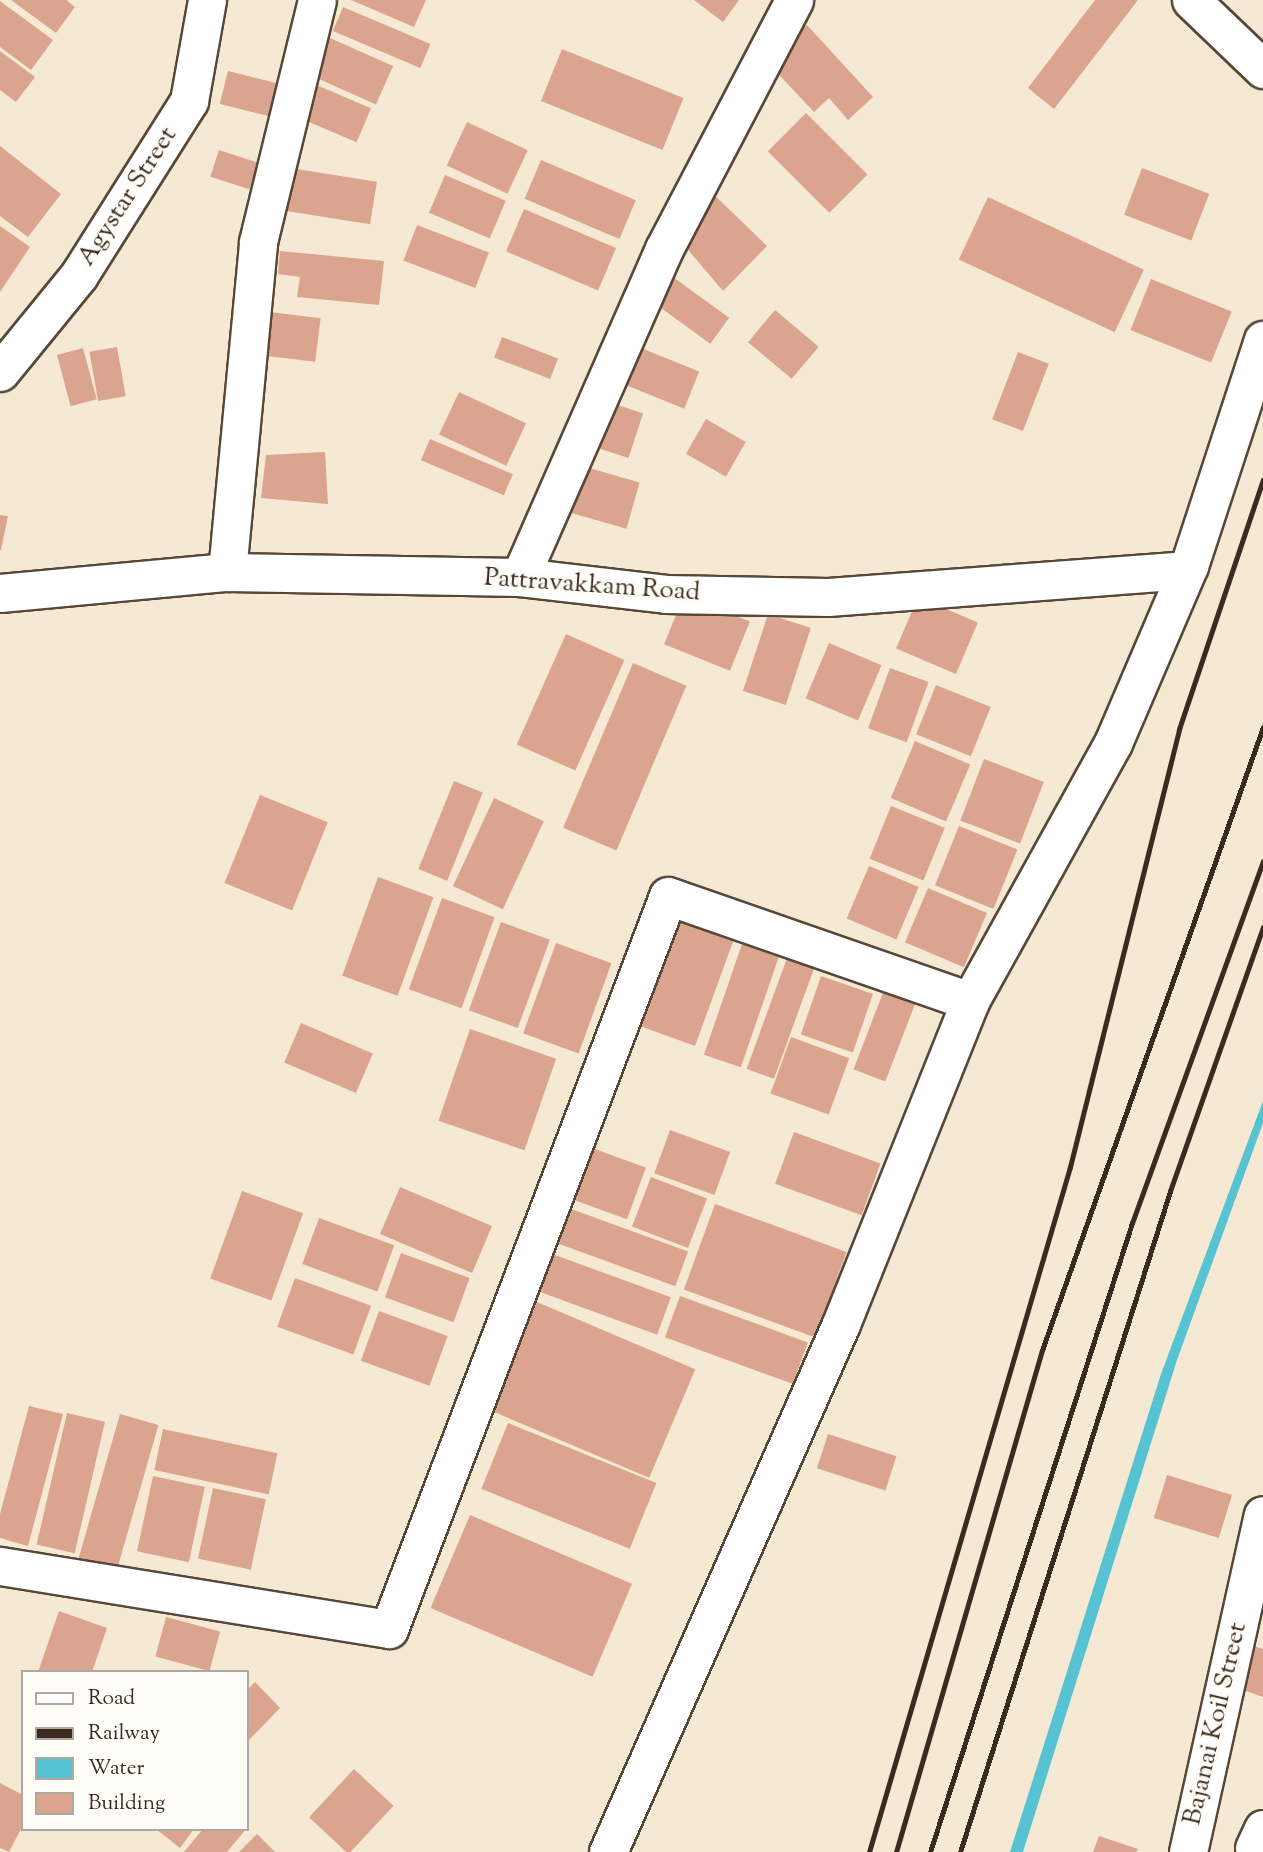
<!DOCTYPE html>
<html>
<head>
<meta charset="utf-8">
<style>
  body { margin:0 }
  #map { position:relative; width:1263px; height:1852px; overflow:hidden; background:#f6e9d3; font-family:"Sorts Mill Goudy",serif }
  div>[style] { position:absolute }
  .water>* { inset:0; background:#57c2d1 }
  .building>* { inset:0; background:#daa48e; transform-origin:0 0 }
  .roads { filter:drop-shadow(2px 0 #574739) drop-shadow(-2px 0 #574739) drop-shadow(0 2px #574739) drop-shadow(0 -2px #574739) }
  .minor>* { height:37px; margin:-18.5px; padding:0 18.5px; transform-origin:18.5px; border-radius:18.5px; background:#fff }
  .rail>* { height:5px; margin:-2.5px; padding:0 2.5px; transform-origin:2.5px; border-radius:2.5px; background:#3b2a1e }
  span { translate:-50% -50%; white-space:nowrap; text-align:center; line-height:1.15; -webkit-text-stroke:7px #fdfcf7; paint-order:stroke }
  .street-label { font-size:26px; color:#3b2a1e }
  .legend { position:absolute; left:21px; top:1670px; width:228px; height:161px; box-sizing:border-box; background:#fdfcf7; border:2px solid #afa8a0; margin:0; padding:9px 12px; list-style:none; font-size:21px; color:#3b2a1e }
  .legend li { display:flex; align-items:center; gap:14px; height:35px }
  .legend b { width:35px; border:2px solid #afa8a0 }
</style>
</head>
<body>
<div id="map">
  <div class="water">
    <div style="clip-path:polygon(1263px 1101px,1263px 1123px,1177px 1360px,1023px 1852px,1010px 1852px,1161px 1374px)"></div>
  </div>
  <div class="building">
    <div style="clip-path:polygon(11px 0,66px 0,75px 7px,56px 33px)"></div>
    <div style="clip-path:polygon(351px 0,426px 0,414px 27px)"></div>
    <div style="clip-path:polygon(694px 0,739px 0,723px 22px)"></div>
    <div style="clip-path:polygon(1095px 0,1138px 0,1054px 109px,1028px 88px)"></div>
    <div style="clip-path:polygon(0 1px,53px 40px,31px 70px,0 47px)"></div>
    <div style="left:343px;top:7px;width:95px;height:26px;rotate:23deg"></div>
    <div style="clip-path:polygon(807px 25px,873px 97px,848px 120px,829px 98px,814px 112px,768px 63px)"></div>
    <div style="left:330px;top:38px;width:69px;height:42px;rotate:24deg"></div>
    <div style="left:562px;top:49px;width:131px;height:56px;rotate:22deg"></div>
    <div style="clip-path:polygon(0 51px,35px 77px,16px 102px,0 90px)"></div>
    <div style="left:228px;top:71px;width:53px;height:34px;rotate:14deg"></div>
    <div style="left:314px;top:84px;width:62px;height:37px;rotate:23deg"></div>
    <div style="left:806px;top:113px;width:87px;height:54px;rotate:45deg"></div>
    <div style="left:467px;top:122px;width:67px;height:48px;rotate:25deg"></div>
    <div style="clip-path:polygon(0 146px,61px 194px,28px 237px,0 216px)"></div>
    <div style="left:219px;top:150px;width:41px;height:28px;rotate:18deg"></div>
    <div style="left:541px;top:160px;width:103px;height:42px;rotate:23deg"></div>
    <div style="left:284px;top:167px;width:94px;height:43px;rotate:9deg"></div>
    <div style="left:1142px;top:168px;width:72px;height:50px;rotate:21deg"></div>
    <div style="left:445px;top:175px;width:66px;height:41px;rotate:23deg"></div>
    <div style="clip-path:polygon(706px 187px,767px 246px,723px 291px,678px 238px)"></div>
    <div style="left:988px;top:197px;width:172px;height:69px;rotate:25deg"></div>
    <div style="left:524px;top:209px;width:100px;height:46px;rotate:23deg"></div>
    <div style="left:417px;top:225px;width:77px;height:38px;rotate:21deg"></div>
    <div style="clip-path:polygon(0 226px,30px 247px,0 292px)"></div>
    <div style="clip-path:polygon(280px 251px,384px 261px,379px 305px,297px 297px,300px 277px,278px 274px)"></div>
    <div style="left:666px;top:272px;width:78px;height:32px;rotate:36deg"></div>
    <div style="left:1151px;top:279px;width:87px;height:55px;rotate:22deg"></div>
    <div style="left:775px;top:310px;width:57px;height:42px;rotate:40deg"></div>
    <div style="left:262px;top:311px;width:59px;height:44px;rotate:7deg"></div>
    <div style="left:502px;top:337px;width:60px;height:22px;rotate:21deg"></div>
    <div style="left:626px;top:342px;width:79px;height:40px;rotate:22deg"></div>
    <div style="left:117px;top:347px;width:50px;height:28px;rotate:80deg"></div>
    <div style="left:83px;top:348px;width:53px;height:27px;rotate:75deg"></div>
    <div style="left:1018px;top:352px;width:33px;height:72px;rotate:21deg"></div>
    <div style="left:459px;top:392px;width:74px;height:47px;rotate:25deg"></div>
    <div style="left:605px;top:401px;width:40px;height:47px;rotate:18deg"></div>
    <div style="left:706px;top:419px;width:46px;height:40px;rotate:30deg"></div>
    <div style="left:430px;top:439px;width:90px;height:23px;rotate:23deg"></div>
    <div style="clip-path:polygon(325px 452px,328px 504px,261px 498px,266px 455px)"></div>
    <div style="left:582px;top:466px;width:60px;height:48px;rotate:16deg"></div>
    <div style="clip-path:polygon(0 515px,8px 516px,1px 550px,0 550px)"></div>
    <div style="left:684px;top:595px;width:71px;height:53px;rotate:22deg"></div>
    <div style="left:918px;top:597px;width:65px;height:56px;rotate:23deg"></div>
    <div style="left:768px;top:614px;width:45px;height:81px;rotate:18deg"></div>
    <div style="left:566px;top:634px;width:64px;height:121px;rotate:24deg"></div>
    <div style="left:829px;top:643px;width:57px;height:60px;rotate:23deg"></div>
    <div style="left:633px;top:663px;width:58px;height:179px;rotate:23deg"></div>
    <div style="left:890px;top:668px;width:41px;height:64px;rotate:20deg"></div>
    <div style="left:936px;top:685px;width:59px;height:53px;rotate:22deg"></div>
    <div style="left:915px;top:741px;width:60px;height:62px;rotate:23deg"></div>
    <div style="left:984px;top:759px;width:64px;height:66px;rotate:21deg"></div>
    <div style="left:454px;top:781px;width:31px;height:95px;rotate:22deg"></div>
    <div style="left:260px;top:795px;width:73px;height:95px;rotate:22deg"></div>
    <div style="left:494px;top:798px;width:55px;height:97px;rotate:25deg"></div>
    <div style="left:891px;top:806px;width:58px;height:57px;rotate:22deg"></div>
    <div style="left:959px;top:826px;width:63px;height:64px;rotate:22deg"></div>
    <div style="left:869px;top:866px;width:54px;height:57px;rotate:23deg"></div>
    <div style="left:378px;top:877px;width:59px;height:105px;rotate:20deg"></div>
    <div style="left:928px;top:888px;width:64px;height:59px;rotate:23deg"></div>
    <div style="left:442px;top:898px;width:56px;height:97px;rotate:20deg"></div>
    <div style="left:676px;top:920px;width:61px;height:112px;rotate:20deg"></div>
    <div style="left:501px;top:922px;width:52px;height:94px;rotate:20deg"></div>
    <div style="left:556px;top:943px;width:59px;height:96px;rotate:20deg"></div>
    <div style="left:742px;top:944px;width:39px;height:117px;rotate:19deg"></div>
    <div style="left:787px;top:958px;width:29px;height:118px;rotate:20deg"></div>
    <div style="left:821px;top:976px;width:55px;height:62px;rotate:19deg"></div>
    <div style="left:884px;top:990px;width:34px;height:85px;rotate:21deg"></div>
    <div style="left:301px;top:1023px;width:78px;height:43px;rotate:23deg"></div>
    <div style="left:470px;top:1029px;width:91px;height:97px;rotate:19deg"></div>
    <div style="left:791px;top:1037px;width:62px;height:60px;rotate:20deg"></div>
    <div style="left:670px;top:1130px;width:64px;height:46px;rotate:20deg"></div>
    <div style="left:794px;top:1132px;width:92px;height:55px;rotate:20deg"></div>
    <div style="left:581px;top:1144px;width:69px;height:55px;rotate:20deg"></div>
    <div style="left:651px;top:1177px;width:60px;height:53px;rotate:21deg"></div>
    <div style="left:400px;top:1187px;width:100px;height:51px;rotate:23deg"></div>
    <div style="left:242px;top:1191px;width:65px;height:93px;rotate:20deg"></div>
    <div style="left:715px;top:1204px;width:140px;height:91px;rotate:20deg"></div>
    <div style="left:563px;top:1206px;width:133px;height:37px;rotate:20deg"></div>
    <div style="left:319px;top:1218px;width:80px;height:49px;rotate:20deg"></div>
    <div style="left:544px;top:1251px;width:135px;height:40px;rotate:20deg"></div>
    <div style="left:401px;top:1253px;width:73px;height:47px;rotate:20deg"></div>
    <div style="left:295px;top:1278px;width:81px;height:52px;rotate:20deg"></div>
    <div style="left:680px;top:1296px;width:136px;height:44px;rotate:20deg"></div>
    <div style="left:537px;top:1302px;width:172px;height:118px;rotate:23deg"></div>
    <div style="left:379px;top:1311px;width:73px;height:53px;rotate:20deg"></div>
    <div style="clip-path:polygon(29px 1406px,63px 1414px,28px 1546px,0 1538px,0 1514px)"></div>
    <div style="left:67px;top:1413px;width:39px;height:135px;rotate:13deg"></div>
    <div style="left:120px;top:1414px;width:40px;height:150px;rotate:16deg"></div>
    <div style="left:508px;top:1423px;width:160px;height:71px;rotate:22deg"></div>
    <div style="left:163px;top:1429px;width:117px;height:42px;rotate:12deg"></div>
    <div style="left:828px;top:1434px;width:72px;height:36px;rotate:18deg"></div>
    <div style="left:1167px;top:1475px;width:68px;height:45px;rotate:17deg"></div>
    <div style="left:153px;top:1476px;width:53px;height:77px;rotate:12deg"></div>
    <div style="left:213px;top:1488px;width:54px;height:72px;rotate:12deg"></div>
    <div style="left:470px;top:1515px;width:176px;height:101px;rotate:23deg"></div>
    <div style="clip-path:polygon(59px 1611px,107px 1628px,92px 1672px,38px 1672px)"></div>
    <div style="left:166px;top:1617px;width:56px;height:41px;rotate:15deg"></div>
    <div style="clip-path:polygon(1240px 1642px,1263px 1649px,1263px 1697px,1226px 1684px)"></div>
    <div style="clip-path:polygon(255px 1682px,280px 1708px,247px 1742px,247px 1690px)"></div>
    <div style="left:354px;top:1769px;width:54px;height:66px;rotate:43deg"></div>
    <div style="clip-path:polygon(0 1783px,23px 1795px,23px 1825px,9px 1852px,0 1848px)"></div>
    <div style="clip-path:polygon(156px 1829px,194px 1829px,180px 1848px)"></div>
    <div style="clip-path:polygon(203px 1829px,246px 1829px,227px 1852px,184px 1852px)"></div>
    <div style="clip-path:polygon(257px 1834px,275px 1852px,239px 1852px)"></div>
    <div style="clip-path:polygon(1099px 1836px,1138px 1849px,1136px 1852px,1093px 1852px)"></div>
  </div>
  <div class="roads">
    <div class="minor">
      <div style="left:1191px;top:0;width:100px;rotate:43.8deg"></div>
      <div style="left:0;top:372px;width:125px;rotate:-50.8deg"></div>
      <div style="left:79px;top:275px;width:206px;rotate:-57.7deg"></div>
      <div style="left:189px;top:101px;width:103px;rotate:-79.9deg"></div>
      <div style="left:227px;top:572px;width:331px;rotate:-84.6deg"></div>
      <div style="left:258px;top:242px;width:249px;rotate:-76.3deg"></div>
      <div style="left:520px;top:577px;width:358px;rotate:-66.3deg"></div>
      <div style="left:664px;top:249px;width:281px;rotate:-62.4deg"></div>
      <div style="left:0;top:593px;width:228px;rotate:-5.3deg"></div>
      <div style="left:227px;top:572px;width:293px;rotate:1deg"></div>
      <div style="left:520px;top:577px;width:147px;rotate:6.6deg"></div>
      <div style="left:666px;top:594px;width:162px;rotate:1.1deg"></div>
      <div style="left:828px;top:597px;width:358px;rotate:-4.3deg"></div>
      <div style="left:0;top:1566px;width:394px;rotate:9.2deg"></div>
      <div style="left:389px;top:1629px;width:784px;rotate:-69.16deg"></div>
      <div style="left:668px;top:896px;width:320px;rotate:19.2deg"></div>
      <div style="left:1254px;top:1848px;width:21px;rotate:-65deg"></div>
      <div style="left:608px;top:1852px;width:577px;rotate:-66.19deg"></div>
      <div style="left:841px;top:1324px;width:348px;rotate:-68.2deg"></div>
      <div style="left:970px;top:1001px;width:295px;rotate:-61deg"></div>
      <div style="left:1113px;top:743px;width:193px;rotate:-66.8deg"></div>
      <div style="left:1189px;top:566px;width:238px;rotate:-71.9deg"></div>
      <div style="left:1188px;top:1852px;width:345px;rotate:-77.5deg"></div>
    </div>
  </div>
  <div class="rail">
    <div style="left:869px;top:1852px;width:714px;rotate:-73.65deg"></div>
    <div style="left:1070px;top:1167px;width:451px;rotate:-76deg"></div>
    <div style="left:1179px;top:729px;width:263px;rotate:-71.4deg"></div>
    <div style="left:896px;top:1852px;width:523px;rotate:-73.78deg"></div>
    <div style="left:1042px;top:1350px;width:661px;rotate:-70.47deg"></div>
    <div style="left:930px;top:1852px;width:661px;rotate:-72.2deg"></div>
    <div style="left:1132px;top:1223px;width:385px;rotate:-70.1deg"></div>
    <div style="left:960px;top:1852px;width:694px;rotate:-72.37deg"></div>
    <div style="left:1170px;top:1191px;width:280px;rotate:-70.6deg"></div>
  </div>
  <div class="street-label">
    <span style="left:128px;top:197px;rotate:-57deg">Agystar Street</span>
    <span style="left:592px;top:586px;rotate:4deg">Pattravakkam Road</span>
    <span style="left:1216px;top:1724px;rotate:-77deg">Bajanai Koil Street</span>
  </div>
  <ul class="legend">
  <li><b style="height:9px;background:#fff"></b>Road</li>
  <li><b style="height:9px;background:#3b2a1e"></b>Railway</li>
  <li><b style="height:19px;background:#57c2d1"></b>Water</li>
  <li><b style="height:19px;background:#daa48e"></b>Building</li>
  </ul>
</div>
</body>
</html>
